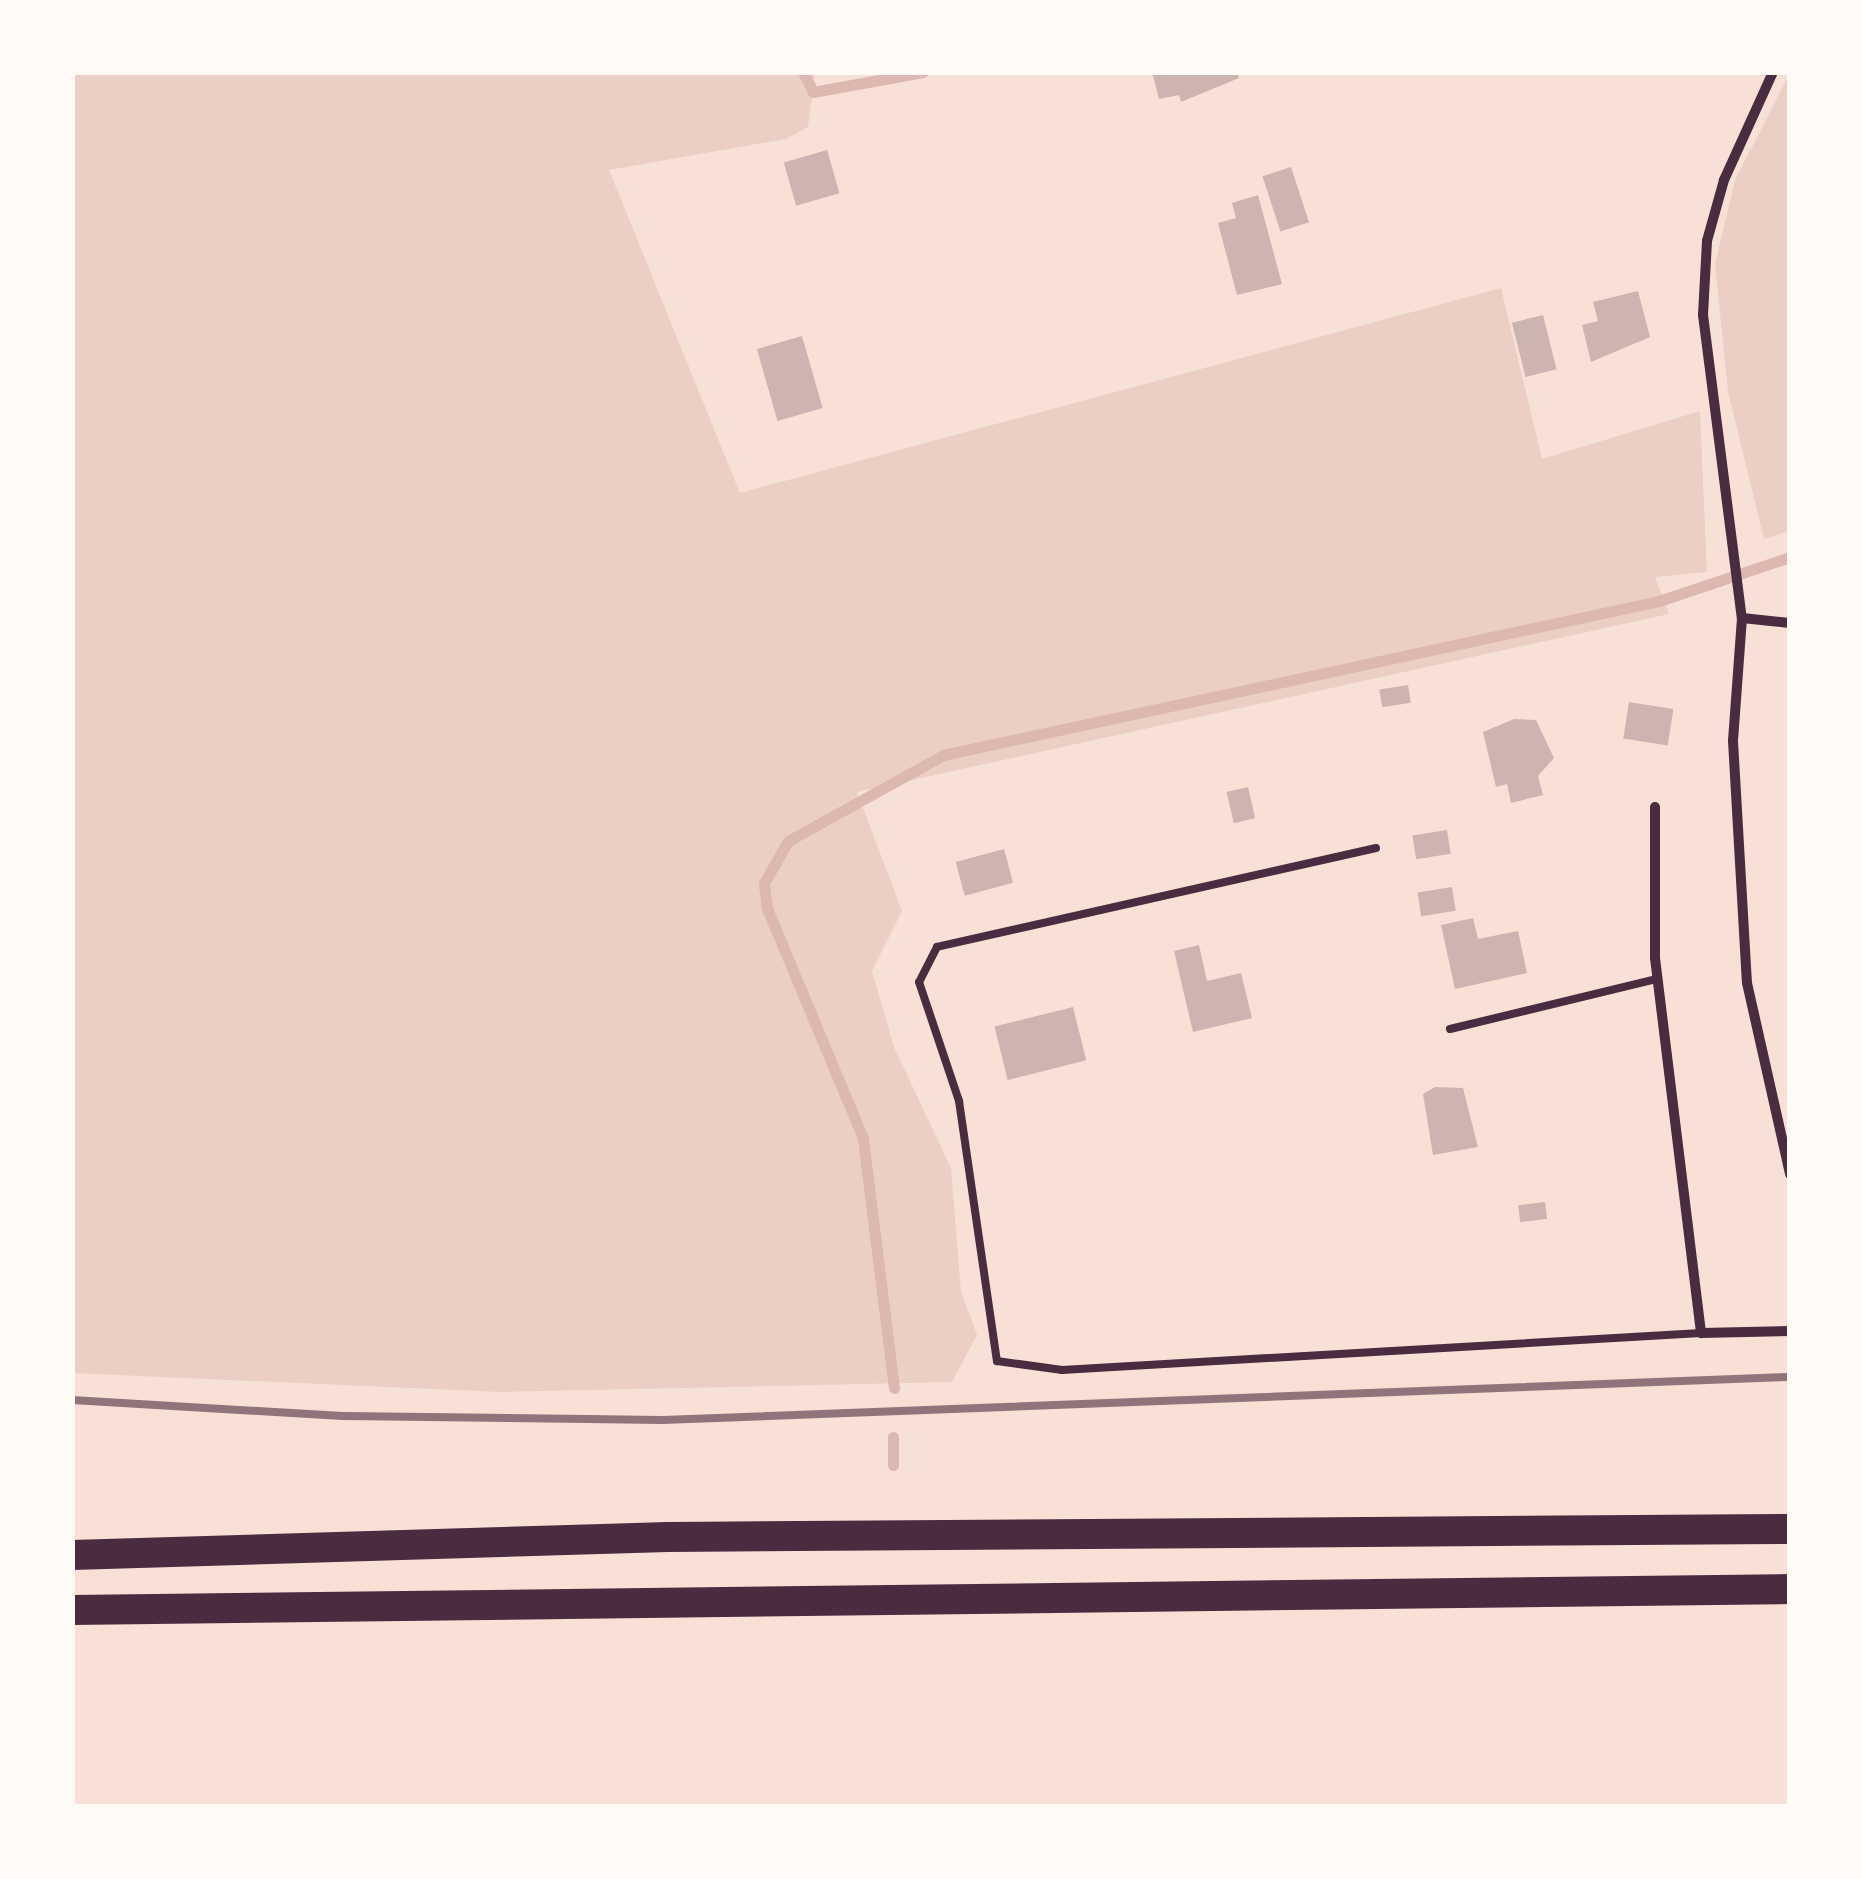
<!DOCTYPE html>
<html>
<head>
<meta charset="utf-8">
<style>
  body { margin:0 }
  #map { position:relative; width:1862px; height:1879px; overflow:hidden; background:#f7e1d7; font-family:"Golos Text",sans-serif }
  div>[style] { position:absolute }
  .green>* { inset:0; background:#ebcfc5 }
  .stream>* { height:11px; margin:-5.5px; padding:0 5.5px; transform-origin:5.5px; border-radius:5.5px; background:#dcb8b0 }
  .building>* { inset:0; background:#ccb4b1; transform-origin:0 0 }
  .service>* { height:8px; margin:-4px; padding:0 4px; transform-origin:4px; border-radius:4px; background:#4a2c40 }
  .minor>* { height:10px; margin:-5px; padding:0 5px; transform-origin:5px; border-radius:5px; background:#4a2c40 }
  .motorway>* { height:30px; margin:-15px; padding:0 15px; transform-origin:15px; border-radius:15px; background:#4a2c40 }
  .rail>* { height:8px; margin:-4px; padding:0 4px; transform-origin:4px; border-radius:4px; background:#8f747c }
  span { translate:-50% -50%; white-space:nowrap; text-align:center; line-height:1.15; -webkit-text-stroke:8px #fffaf5; paint-order:stroke }
  .frame { position:absolute; inset:0; border:75px solid #fffaf5; pointer-events:none }
</style>
</head>
<body>
<div id="map">
  <div class="green">
    <div style="clip-path:polygon(72px 73px,815px 73px,808px 127px,786px 139px,609px 170px,740px 493px,1501px 288px,1542px 459px,1700px 411px,1707px 572px,1655px 577px,1669px 614px,857px 792px,902px 911px,872px 971px,894px 1047px,951px 1168px,961px 1291px,977px 1335px,952px 1382px,500px 1392px,73px 1373px)"></div>
    <div style="clip-path:polygon(1790px 73px,1789px 531px,1764px 539px,1728px 392px,1715px 264px,1735px 180px)"></div>
  </div>
  <div class="stream">
    <div style="left:803px;top:72px;width:22px;rotate:63deg"></div>
    <div style="left:813px;top:92px;width:112px;rotate:-10.3deg"></div>
    <div style="left:894px;top:1388px;width:252px;rotate:-97.1deg"></div>
    <div style="left:863px;top:1138px;width:248px;rotate:-112.7deg"></div>
    <div style="left:767px;top:909px;width:26px;rotate:-97deg"></div>
    <div style="left:764px;top:883px;width:48px;rotate:-60.3deg"></div>
    <div style="left:788px;top:841px;width:177px;rotate:-29deg"></div>
    <div style="left:943px;top:755px;width:732px;rotate:-12.14deg"></div>
    <div style="left:1659px;top:601px;width:138px;rotate:-18.6deg"></div>
    <div style="left:893px;top:1465px;width:28px;rotate:-90deg"></div>
  </div>
  <div class="building">
    <div style="clip-path:polygon(1152px 72px,1237px 72px,1239px 78px,1181px 102px,1179px 95px,1159px 99px)"></div>
    <div style="left:827px;top:150px;width:45px;height:45px;rotate:74deg"></div>
    <div style="left:1291px;top:167px;width:58px;height:30px;rotate:72deg"></div>
    <div style="clip-path:polygon(1258px 195px,1282px 284px,1237px 295px,1218px 223px,1236px 218px,1232px 203px)"></div>
    <div style="clip-path:polygon(1638px 291px,1650px 337px,1591px 362px,1582px 325px,1598px 321px,1593px 302px)"></div>
    <div style="left:1543px;top:315px;width:56px;height:32px;rotate:76deg"></div>
    <div style="left:802px;top:336px;width:75px;height:47px;rotate:74deg"></div>
    <div style="left:1408px;top:685px;width:18px;height:29px;rotate:81deg"></div>
    <div style="left:1629px;top:702px;width:45px;height:37px;rotate:9deg"></div>
    <div style="clip-path:polygon(1514px 719px,1536px 720px,1554px 758px,1538px 776px,1543px 795px,1511px 803px,1507px 784px,1496px 787px,1483px 732px)"></div>
    <div style="left:1248px;top:787px;width:32px;height:22px;rotate:77deg"></div>
    <div style="left:1447px;top:830px;width:24px;height:35px;rotate:81deg"></div>
    <div style="left:1004px;top:849px;width:35px;height:50px;rotate:75deg"></div>
    <div style="left:1452px;top:887px;width:24px;height:35px;rotate:81deg"></div>
    <div style="clip-path:polygon(1473px 918px,1478px 939px,1518px 931px,1527px 973px,1455px 989px,1441px 925px)"></div>
    <div style="clip-path:polygon(1199px 945px,1207px 981px,1241px 973px,1252px 1018px,1193px 1032px,1174px 951px)"></div>
    <div style="left:1073px;top:1007px;width:55px;height:81px;rotate:76deg"></div>
    <div style="clip-path:polygon(1435px 1087px,1463px 1088px,1478px 1147px,1433px 1155px,1423px 1094px)"></div>
    <div style="left:1545px;top:1202px;width:17px;height:27px;rotate:83deg"></div>
  </div>
  <div class="service">
    <div style="left:1376px;top:848px;width:450px;rotate:167.3deg"></div>
    <div style="left:937px;top:947px;width:39px;rotate:117deg"></div>
    <div style="left:919px;top:982px;width:126px;rotate:71.4deg"></div>
    <div style="left:959px;top:1101px;width:263px;rotate:81.7deg"></div>
    <div style="left:997px;top:1361px;width:66px;rotate:7.9deg"></div>
    <div style="left:1062px;top:1370px;width:640px;rotate:-3.31deg"></div>
    <div style="left:1450px;top:1029px;width:213px;rotate:-13.6deg"></div>
  </div>
  <div class="minor">
    <div style="left:1773px;top:72px;width:119px;rotate:114.4deg"></div>
    <div style="left:1724px;top:180px;width:63px;rotate:105.6deg"></div>
    <div style="left:1707px;top:241px;width:74px;rotate:93.1deg"></div>
    <div style="left:1703px;top:315px;width:305px;rotate:82.7deg"></div>
    <div style="left:1742px;top:618px;width:48px;rotate:5.9deg"></div>
    <div style="left:1742px;top:618px;width:123px;rotate:94.2deg"></div>
    <div style="left:1733px;top:741px;width:242px;rotate:86.7deg"></div>
    <div style="left:1747px;top:983px;width:196px;rotate:77.3deg"></div>
    <div style="left:1655px;top:807px;width:151px;rotate:90deg"></div>
    <div style="left:1655px;top:958px;width:378px;rotate:83deg"></div>
    <div style="left:1701px;top:1333px;width:89px;rotate:-1.3deg"></div>
  </div>
  <div class="motorway">
    <div style="left:72px;top:1555px;width:596px;rotate:-1.73deg"></div>
    <div style="left:668px;top:1537px;width:1122px;rotate:-0.41deg"></div>
    <div style="left:72px;top:1610px;width:1718px;rotate:-0.7deg"></div>
  </div>
  <div class="rail">
    <div style="left:72px;top:1400px;width:271px;rotate:3.4deg"></div>
    <div style="left:343px;top:1416px;width:320px;rotate:0.7deg"></div>
    <div style="left:663px;top:1420px;width:1128px;rotate:-2.19deg"></div>
  </div>
  <div class="frame"></div>
</div>
</body>
</html>
